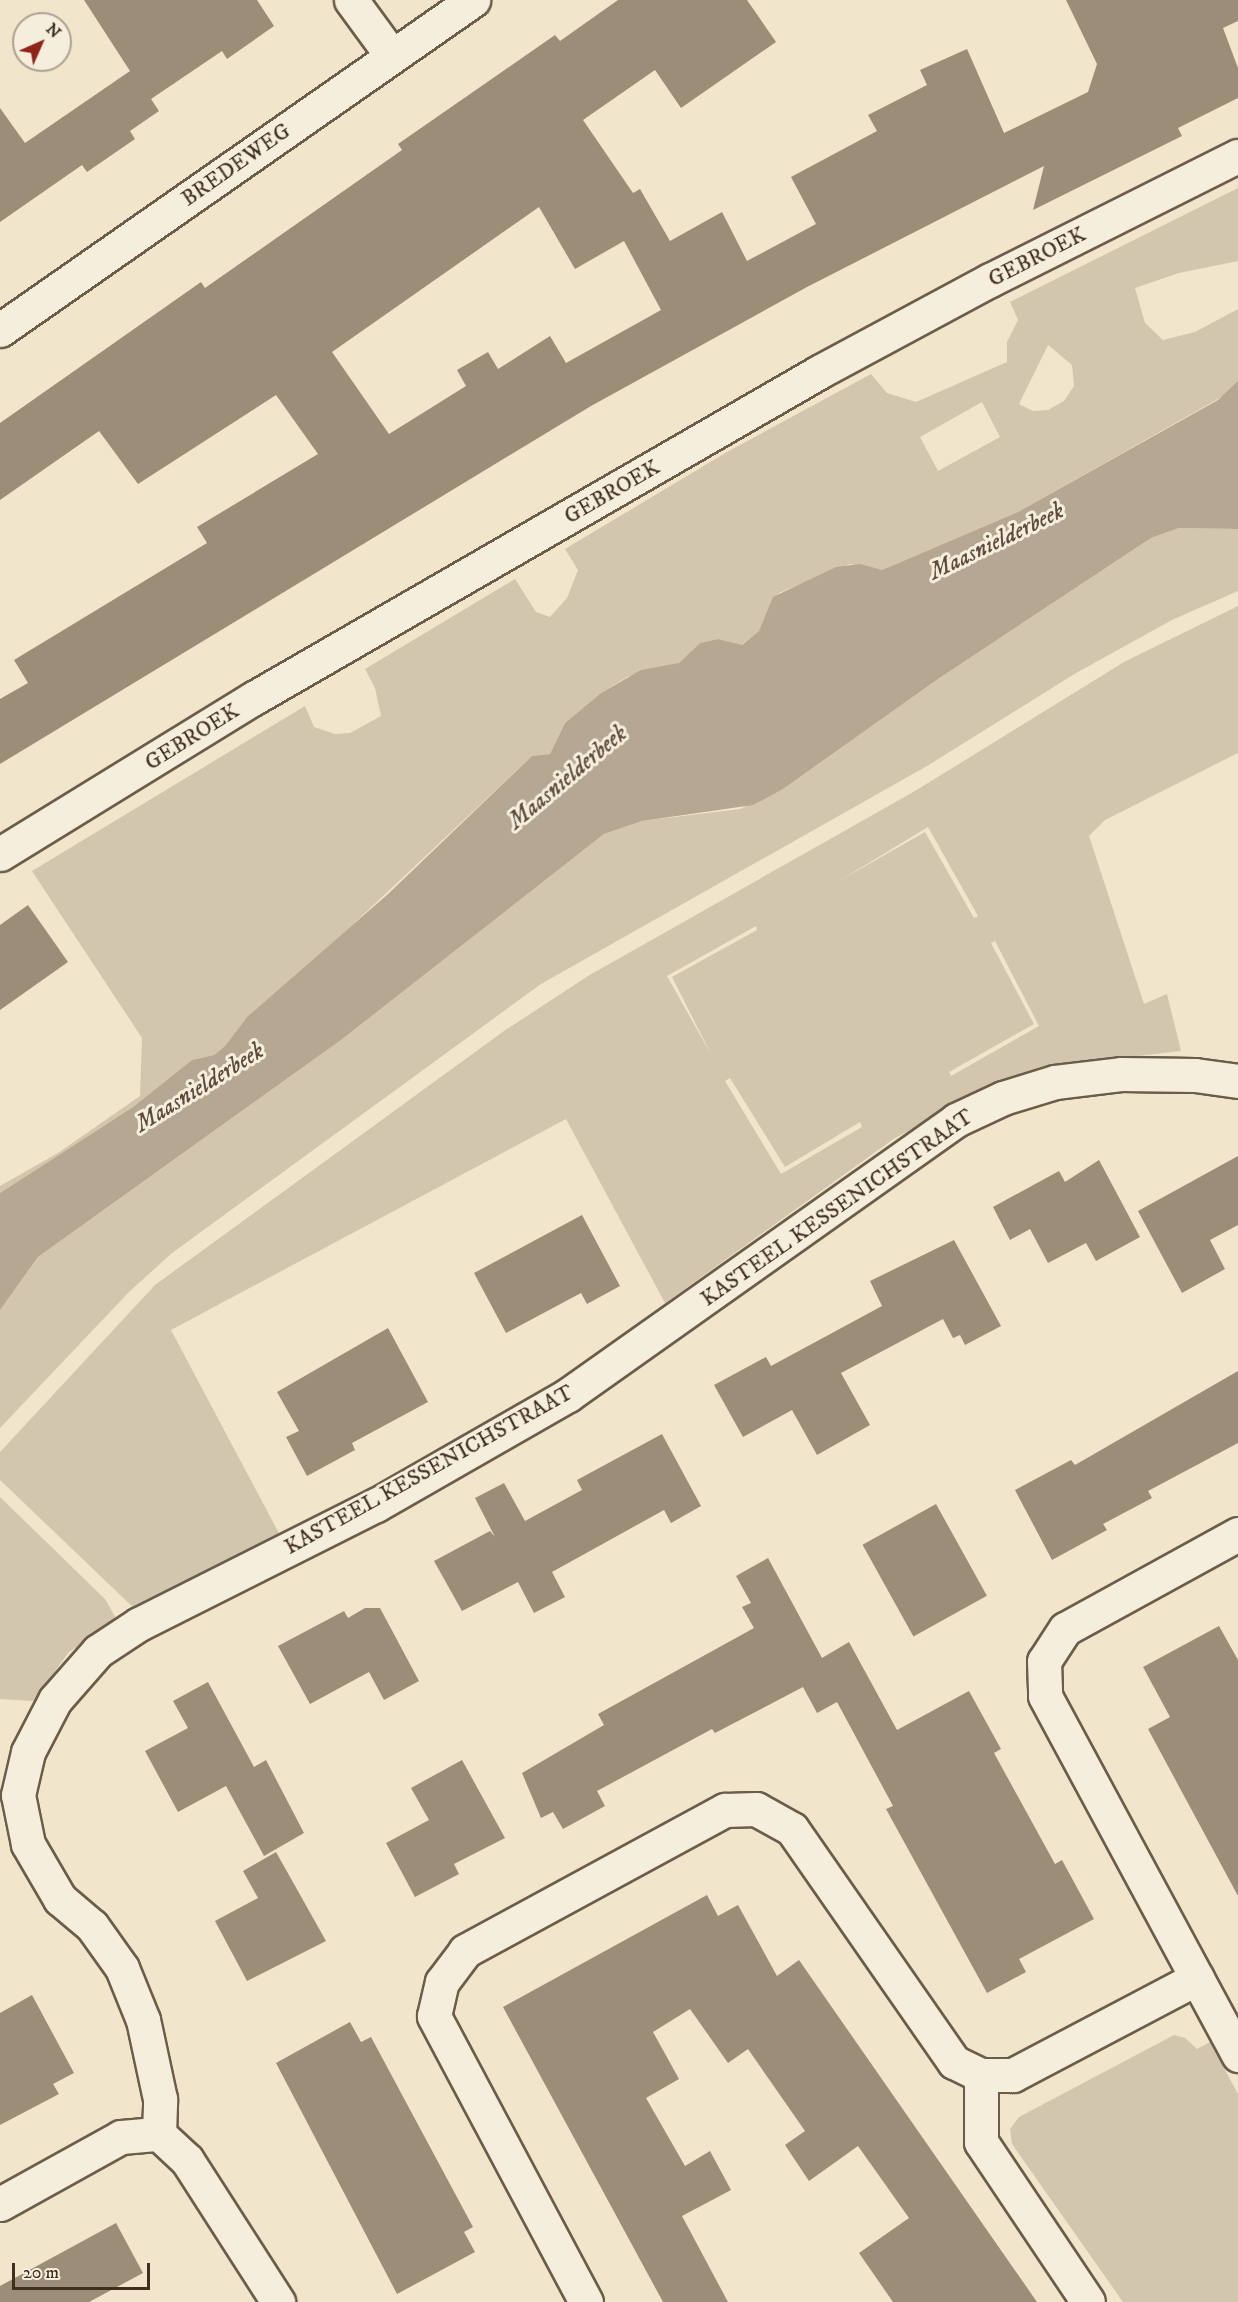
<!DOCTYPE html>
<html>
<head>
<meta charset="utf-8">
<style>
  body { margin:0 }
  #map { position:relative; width:1238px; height:2302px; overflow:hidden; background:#f1e5cb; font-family:"IM FELL DW Pica",serif }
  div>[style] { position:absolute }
  .green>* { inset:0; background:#d3c6ae }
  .water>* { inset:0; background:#b5a791 }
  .building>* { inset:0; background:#9c8d78; transform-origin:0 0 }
  .roads { filter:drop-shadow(2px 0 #6c5c4a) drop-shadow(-2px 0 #6c5c4a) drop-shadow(0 2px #6c5c4a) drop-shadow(0 -2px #6c5c4a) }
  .street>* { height:33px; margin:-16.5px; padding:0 16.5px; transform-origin:16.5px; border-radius:16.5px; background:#f6eedd }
  .secondary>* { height:33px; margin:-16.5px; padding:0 16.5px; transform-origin:16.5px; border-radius:16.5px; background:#f6eedd }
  span { translate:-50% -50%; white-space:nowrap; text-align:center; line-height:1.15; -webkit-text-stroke:6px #f6eedd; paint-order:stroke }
  .street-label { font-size:22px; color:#402e1f }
  .water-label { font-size:24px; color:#5d4c3c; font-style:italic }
  .north { position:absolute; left:12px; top:12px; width:60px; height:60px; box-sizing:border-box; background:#f6eedd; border:2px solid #ada191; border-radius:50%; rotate:45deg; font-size:16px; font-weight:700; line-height:24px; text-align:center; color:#402e1f }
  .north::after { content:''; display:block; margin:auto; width:21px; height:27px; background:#8f2418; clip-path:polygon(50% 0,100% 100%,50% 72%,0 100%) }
  .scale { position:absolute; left:12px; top:2263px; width:138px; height:27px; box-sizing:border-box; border:3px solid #402e1f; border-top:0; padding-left:8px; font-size:18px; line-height:21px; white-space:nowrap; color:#402e1f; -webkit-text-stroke:4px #f6eedd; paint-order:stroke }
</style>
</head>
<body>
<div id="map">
  <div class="green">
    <div style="clip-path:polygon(evenodd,1238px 188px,1238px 261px,1179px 273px,1135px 288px,1145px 323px,1163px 340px,1195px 332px,1238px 309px,1238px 381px,1225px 395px,1018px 512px,882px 570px,850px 564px,779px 593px,759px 631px,741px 645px,718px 639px,700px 643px,679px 663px,627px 677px,601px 693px,565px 723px,550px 754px,532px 756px,499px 787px,347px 930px,251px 1013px,225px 1046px,214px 1055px,192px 1060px,133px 1107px,0 1193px,0 1186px,58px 1153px,140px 1096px,142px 1038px,32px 871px,305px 706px,314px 727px,335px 734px,350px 733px,381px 716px,375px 688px,365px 669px,515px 579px,536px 612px,550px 617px,567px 598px,578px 570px,565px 549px,727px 452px,871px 374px,887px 393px,916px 402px,1007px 362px,1007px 342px,1018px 320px,1010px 302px,1238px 188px,1048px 345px,1072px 365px,1074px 386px,1064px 401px,1048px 410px,1033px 411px,1019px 404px,1048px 345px,1238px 188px,982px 402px,1000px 437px,938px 471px,920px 437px,982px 402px)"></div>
    <div style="clip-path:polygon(1179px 528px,1238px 529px,1238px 591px,1172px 620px,1076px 673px,927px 766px,541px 984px,172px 1253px,129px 1292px,0 1428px,0 1310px,38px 1257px,341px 1040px,604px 834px,642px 821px,740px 809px,783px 789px,938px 679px,1151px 538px)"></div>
    <div style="clip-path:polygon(evenodd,1238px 606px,1238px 753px,1105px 820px,1089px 836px,1144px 1004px,1167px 994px,1181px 1051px,1112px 1059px,969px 1100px,895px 1138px,665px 1303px,566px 1119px,171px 1330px,282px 1539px,137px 1611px,0 1480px,0 1452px,155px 1285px,504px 1031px,588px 976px,915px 791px,1124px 662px,1238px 606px,928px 827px,978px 916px,974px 918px,925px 832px,839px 881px,928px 827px,1238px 606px,756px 926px,757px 930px,672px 977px,713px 1058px,667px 976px,756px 926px,1238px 606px,995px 941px,1039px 1026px,951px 1076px,949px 1072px,1034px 1024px,991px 943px,995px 941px,1238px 606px,730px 1078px,785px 1167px,860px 1122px,862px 1127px,781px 1174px,725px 1081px,730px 1078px)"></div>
    <div style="clip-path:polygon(0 1497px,105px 1599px,117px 1620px,69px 1652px,33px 1701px,0 1699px)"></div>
    <div style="clip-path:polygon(1174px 2035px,1185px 2038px,1197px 2049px,1210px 2042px,1238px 2094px,1238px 2302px,1123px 2302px,1012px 2144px,1010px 2129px,1019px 2117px)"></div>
  </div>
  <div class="water">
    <div style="clip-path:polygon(1238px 381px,1238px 529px,1179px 528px,1151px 538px,938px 679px,783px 789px,753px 805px,642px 821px,604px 834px,341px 1040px,38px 1257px,0 1310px,0 1193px,133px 1107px,192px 1060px,214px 1055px,225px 1046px,248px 1016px,387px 895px,532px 756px,550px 754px,565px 723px,601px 693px,641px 670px,679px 663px,700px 643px,718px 639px,742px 645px,759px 631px,773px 597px,836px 567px,860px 564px,882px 570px,1018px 512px,1218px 400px)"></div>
  </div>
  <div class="building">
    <div style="clip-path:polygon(84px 0,257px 0,274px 26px,227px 59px,222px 51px,151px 99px,159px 111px,130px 131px,135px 139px,87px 172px,82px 165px,0 222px,0 108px,25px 143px,130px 71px)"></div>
    <div style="clip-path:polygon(evenodd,618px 0,747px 0,776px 42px,681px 108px,655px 70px,583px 120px,633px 193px,640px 189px,670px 241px,722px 212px,747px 261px,816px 224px,791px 177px,877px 131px,868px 115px,927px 85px,920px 70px,967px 49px,1004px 133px,1088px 92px,1097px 64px,1066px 0,1238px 0,1238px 21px,1223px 28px,1238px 68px,1238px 98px,1178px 128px,1182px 136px,1033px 210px,1044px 166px,807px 287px,591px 406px,0 764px,0 699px,28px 683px,14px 660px,207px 543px,197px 527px,318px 454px,276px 395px,138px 484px,99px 431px,0 500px,0 423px,201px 282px,205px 288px,402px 150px,398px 144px,555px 35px,560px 41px,618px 0,539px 207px,575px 269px,624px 241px,661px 310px,566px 363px,550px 336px,498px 369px,488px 352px,457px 370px,466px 386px,389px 434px,332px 352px,539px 207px)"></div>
    <div style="clip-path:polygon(28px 905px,68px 962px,0 1010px,0 925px)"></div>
    <div style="clip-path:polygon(1238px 1156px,1238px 1225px,1210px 1240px,1225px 1269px,1182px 1293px,1138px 1211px)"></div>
    <div style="clip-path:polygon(1099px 1160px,1140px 1237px,1096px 1261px,1086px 1243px,1048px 1263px,1030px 1229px,1010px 1240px,993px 1207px,1059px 1171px,1065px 1182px)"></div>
    <div style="clip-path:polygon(582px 1215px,620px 1286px,587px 1304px,581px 1293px,506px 1333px,474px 1273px)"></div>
    <div style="clip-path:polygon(954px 1240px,1001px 1326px,965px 1345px,960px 1335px,953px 1338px,943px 1319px,841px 1373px,870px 1425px,817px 1455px,792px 1410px,743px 1437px,714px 1385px,766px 1357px,771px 1366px,882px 1306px,870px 1281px)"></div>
    <div style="clip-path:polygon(388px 1328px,428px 1402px,352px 1443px,355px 1450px,307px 1476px,286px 1437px,299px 1431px,277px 1392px)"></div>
    <div style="clip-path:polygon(1238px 1371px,1238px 1443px,1148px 1491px,1152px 1498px,1103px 1524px,1107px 1530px,1052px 1560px,1015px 1490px,1071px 1460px,1075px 1465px)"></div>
    <div style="clip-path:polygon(662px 1434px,701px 1506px,671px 1523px,664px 1510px,552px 1572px,565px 1597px,534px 1613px,518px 1582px,462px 1611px,434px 1561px,490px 1531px,495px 1537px,475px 1498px,504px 1483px,525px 1521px,582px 1490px,577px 1480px)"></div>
    <div style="left:936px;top:1504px;width:105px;height:84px;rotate:61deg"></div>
    <div style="clip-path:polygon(768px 1558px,822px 1658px,849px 1642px,897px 1730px,969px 1691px,1001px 1749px,994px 1753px,1055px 1864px,1062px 1860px,1094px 1919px,1019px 1959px,1026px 1972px,987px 1993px,886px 1809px,893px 1806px,837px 1702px,817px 1713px,803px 1687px,715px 1733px,712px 1729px,597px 1791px,605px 1806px,563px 1829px,553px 1812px,541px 1818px,522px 1773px,604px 1725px,598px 1714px,754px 1628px,742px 1607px,751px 1603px,736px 1576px)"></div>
    <div style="clip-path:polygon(365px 1608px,380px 1608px,419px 1681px,384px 1700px,369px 1672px,310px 1704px,278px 1646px,344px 1611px,348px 1618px)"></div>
    <div style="clip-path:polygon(1219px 1626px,1238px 1660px,1238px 1896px,1148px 1729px,1170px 1717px,1143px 1667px)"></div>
    <div style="clip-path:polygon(208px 1682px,254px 1767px,266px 1760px,304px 1833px,264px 1856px,226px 1786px,178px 1812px,145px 1751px,188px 1728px,173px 1701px)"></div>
    <div style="clip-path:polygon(462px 1760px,505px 1838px,454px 1864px,459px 1874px,415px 1897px,386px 1843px,429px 1820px,411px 1788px)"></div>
    <div style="clip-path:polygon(276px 1852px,326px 1941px,247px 1981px,215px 1921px,258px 1898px,243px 1871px)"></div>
    <div style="clip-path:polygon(707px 1895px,718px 1916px,738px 1905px,777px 1976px,799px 1960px,1037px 2302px,893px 2302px,859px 2253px,909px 2218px,858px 2146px,809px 2181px,785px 2145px,805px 2131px,748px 2049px,728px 2063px,690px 2009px,653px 2032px,679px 2079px,646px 2098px,685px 2166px,710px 2151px,731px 2190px,682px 2216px,728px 2302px,663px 2302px,503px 2007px)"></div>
    <div style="clip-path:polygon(32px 1995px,74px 2073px,53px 2084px,59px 2094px,0 2125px,0 2013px)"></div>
    <div style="clip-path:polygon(350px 2022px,361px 2042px,371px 2037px,473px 2227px,464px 2232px,475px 2252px,397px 2294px,276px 2063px)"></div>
    <div style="clip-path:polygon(116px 2223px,143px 2273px,89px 2302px,0 2302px,0 2286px)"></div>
  </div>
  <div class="roads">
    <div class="street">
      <div style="left:351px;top:0;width:69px;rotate:53.8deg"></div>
      <div style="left:0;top:854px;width:298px;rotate:-31.6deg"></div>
      <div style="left:254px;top:698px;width:652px;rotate:-29.98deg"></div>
      <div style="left:819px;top:372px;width:194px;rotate:-28.3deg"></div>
      <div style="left:990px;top:280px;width:277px;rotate:-26.6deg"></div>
      <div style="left:1238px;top:1534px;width:197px;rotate:151.2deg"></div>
      <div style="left:1065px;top:1629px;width:38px;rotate:123deg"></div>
      <div style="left:1044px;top:1661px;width:35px;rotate:88deg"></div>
      <div style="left:1045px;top:1696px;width:408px;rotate:61.7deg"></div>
      <div style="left:981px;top:2075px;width:67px;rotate:90deg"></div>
      <div style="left:981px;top:2142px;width:192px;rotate:56.2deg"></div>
      <div style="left:159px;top:2134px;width:35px;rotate:-88deg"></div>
      <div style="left:160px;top:2099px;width:81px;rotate:-102.1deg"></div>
      <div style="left:143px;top:2020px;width:56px;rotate:-112deg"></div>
      <div style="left:122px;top:1968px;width:52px;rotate:-125.5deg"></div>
      <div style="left:92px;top:1926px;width:42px;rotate:-139.8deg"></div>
      <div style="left:60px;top:1899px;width:64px;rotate:-120.2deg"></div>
      <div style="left:28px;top:1844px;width:50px;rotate:-101.5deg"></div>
      <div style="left:18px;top:1795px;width:44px;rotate:-76.9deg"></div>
      <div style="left:28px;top:1752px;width:59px;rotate:-62.6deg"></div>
      <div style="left:55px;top:1700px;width:65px;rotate:-48.7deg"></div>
      <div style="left:98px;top:1651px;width:49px;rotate:-33.4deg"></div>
      <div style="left:139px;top:1624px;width:265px;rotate:-26.7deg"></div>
      <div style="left:376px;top:1505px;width:221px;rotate:-29.8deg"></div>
      <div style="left:568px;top:1395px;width:476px;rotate:-35.3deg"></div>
      <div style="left:956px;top:1120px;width:52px;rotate:-25.1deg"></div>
      <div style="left:1003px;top:1098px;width:54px;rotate:-17.1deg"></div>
      <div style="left:1055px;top:1082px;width:66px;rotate:-6.9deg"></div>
      <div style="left:1121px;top:1074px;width:74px;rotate:0.8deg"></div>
      <div style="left:1195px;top:1075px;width:43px;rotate:7.9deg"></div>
      <div style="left:159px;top:2134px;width:38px;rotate:43deg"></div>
      <div style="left:187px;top:2160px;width:169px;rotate:57.3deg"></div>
      <div style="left:0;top:2204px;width:138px;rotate:-29deg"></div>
      <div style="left:121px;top:2137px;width:38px;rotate:-5deg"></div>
      <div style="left:586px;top:2302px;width:324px;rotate:-118deg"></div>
      <div style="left:434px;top:2016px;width:35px;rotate:-77deg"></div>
      <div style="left:442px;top:1982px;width:39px;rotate:-53deg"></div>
      <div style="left:465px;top:1951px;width:296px;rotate:-28.5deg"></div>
      <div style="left:725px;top:1810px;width:31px;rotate:-2deg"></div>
      <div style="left:756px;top:1809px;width:41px;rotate:29.1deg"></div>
      <div style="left:792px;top:1829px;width:284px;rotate:55.2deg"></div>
      <div style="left:954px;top:2062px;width:30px;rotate:26deg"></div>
      <div style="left:981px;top:2075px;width:32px"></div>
      <div style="left:1013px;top:2075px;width:208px;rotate:-27.8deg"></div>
    </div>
    <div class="secondary">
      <div style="left:0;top:330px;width:577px;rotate:-34.9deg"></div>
    </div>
  </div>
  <div class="street-label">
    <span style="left:236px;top:165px;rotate:-35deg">BREDEWEG</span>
    <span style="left:1037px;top:257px;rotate:-27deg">GEBROEK</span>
    <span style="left:612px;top:492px;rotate:-30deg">GEBROEK</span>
    <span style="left:192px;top:737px;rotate:-32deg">GEBROEK</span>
    <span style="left:837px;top:1208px;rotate:-35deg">KASTEEL KESSENICHSTRAAT</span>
    <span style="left:429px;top:1470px;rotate:-29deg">KASTEEL KESSENICHSTRAAT</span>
  </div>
  <div class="water-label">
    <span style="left:997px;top:542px;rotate:-26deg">Maasnielderbeek</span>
    <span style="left:568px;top:778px;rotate:-40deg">Maasnielderbeek</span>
    <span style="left:200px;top:1088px;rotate:-32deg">Maasnielderbeek</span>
  </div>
  <div class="north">N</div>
  <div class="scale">20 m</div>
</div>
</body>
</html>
